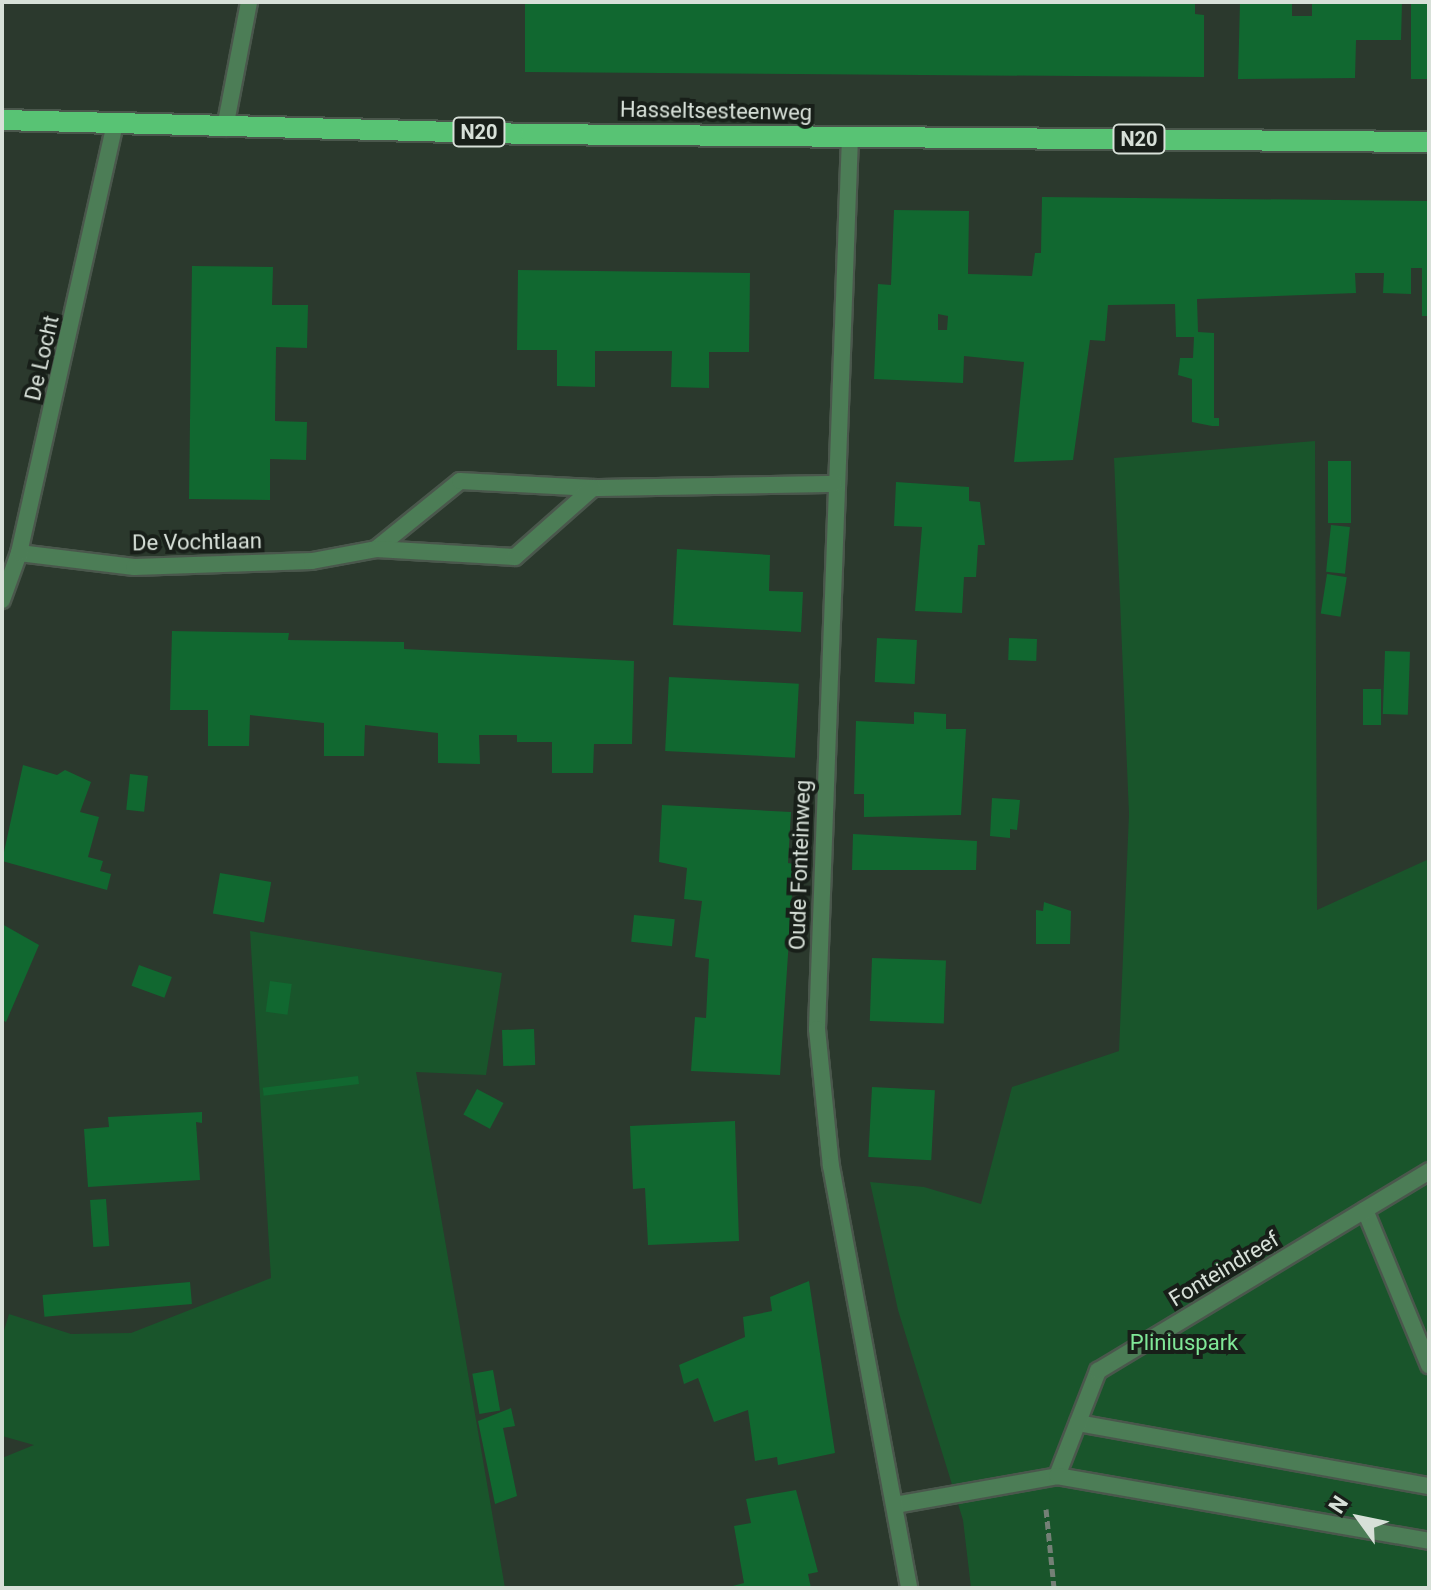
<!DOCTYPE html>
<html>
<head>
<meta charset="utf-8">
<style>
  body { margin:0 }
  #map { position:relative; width:1431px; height:1590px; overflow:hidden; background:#2b392d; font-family:Roboto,sans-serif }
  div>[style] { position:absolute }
  .green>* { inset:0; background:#19552b }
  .building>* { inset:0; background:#116830; transform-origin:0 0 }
  .path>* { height:5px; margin-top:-2.5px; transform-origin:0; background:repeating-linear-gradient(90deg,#748076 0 8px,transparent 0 12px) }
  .roads { filter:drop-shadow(2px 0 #4a574c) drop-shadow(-2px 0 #4a574c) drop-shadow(0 2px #4a574c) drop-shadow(0 -2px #4a574c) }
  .service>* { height:16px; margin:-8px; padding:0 8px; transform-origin:8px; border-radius:8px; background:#4c7d56 }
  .minor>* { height:16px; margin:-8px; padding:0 8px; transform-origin:8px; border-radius:8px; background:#4c7d56 }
  .primary>* { height:20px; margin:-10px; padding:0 10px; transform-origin:10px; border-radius:10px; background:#58c374 }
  span { translate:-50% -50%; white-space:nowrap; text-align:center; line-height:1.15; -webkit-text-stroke:8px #181f19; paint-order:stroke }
  .shield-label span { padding:2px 6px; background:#181f19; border:2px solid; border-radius:6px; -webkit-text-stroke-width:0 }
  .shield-label { font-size:20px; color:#d7e0d8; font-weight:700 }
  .street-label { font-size:22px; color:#d7e0d8 }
  .park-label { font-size:22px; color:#80e898 }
  .frame { position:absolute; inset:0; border:4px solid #d7e0d8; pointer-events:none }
  .north { position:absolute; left:1319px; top:1478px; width:80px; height:80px; -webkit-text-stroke:6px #181f19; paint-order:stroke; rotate:303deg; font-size:22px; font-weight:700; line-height:32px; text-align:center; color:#d7e0d8 }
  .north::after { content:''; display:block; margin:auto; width:28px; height:36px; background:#d7e0d8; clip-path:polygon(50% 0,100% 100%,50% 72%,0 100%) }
</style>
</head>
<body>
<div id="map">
  <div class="green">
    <div style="clip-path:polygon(1315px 441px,1317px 910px,1429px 859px,1429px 1588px,971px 1588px,963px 1520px,898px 1310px,870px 1182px,924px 1187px,981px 1204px,1012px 1087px,1119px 1051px,1129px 814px,1114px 458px)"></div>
    <div style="clip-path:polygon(250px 931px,502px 973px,486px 1075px,416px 1072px,505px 1588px,2px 1588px,2px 1458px,34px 1445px,2px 1436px,2px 1337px,9px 1314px,71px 1334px,131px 1333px,271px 1278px)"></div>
  </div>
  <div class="building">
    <div style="clip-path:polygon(525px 2px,1195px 2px,1195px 14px,1204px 15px,1204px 77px,525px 72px)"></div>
    <div style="clip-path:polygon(1240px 2px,1292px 2px,1292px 16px,1312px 16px,1312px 2px,1402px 2px,1401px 40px,1356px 40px,1355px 78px,1238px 79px)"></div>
    <div style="left:1411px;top:2px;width:18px;height:77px"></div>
    <div style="clip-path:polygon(evenodd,1042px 197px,1429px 201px,1429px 316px,1422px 316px,1422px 268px,1411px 268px,1411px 294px,1383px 293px,1384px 273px,1355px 273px,1356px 293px,1197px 299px,1198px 332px,1214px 333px,1214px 418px,1219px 418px,1219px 426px,1212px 426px,1192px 422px,1192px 379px,1178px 375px,1180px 358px,1193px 358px,1194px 337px,1176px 337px,1175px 304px,1108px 305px,1105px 341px,1090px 340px,1073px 460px,1014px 462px,1024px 362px,964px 356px,963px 383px,874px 379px,878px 284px,891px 285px,894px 210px,969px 211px,968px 274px,1032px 276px,1035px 253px,1041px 253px,1042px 197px,938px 314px,948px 316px,947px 330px,938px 330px,938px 314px)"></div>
    <div style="clip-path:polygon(192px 266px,273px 267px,272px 305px,308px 305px,307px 348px,276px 347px,275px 421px,307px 422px,306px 460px,270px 459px,270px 500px,189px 499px)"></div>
    <div style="clip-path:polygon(518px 270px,750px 273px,749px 352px,709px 352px,709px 388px,671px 387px,672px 351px,595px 351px,595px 387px,557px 386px,557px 350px,517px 350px)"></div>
    <div style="left:1328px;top:461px;width:23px;height:62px"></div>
    <div style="clip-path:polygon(896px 482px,969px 487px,969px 501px,980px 502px,985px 545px,978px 545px,976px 577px,964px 577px,962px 613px,915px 611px,922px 527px,894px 526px)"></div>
    <div style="left:1331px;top:525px;width:19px;height:47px;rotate:6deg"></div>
    <div style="clip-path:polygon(677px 549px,770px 555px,769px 591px,803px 592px,801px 632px,673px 625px)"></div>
    <div style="left:1327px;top:574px;width:20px;height:40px;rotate:9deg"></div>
    <div style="clip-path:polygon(172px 631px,289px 633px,288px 640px,404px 642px,404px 649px,634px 661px,632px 744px,594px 744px,593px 773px,552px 773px,552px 742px,517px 742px,517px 735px,479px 735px,480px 764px,438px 763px,438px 733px,365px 725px,364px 756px,324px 756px,324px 723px,250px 715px,249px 746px,208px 746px,208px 710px,170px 710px)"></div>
    <div style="left:877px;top:638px;width:40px;height:44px;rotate:3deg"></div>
    <div style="left:1009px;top:638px;width:28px;height:22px;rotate:2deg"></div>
    <div style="left:1385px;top:651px;width:25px;height:63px;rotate:2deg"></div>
    <div style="left:669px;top:677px;width:130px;height:74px;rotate:3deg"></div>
    <div style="left:1363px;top:689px;width:18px;height:36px"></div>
    <div style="clip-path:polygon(914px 712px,946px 714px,946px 729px,966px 729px,961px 815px,864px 817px,864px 794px,854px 794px,856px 721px,914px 724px)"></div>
    <div style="clip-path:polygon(23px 765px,57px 775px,65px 770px,91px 782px,80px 812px,99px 817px,88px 857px,103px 861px,100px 871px,111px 874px,107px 890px,2px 861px)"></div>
    <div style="left:130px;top:774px;width:18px;height:36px;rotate:6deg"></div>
    <div style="clip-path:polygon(992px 798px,1020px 800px,1017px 830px,1010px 829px,1010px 838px,990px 836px)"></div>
    <div style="clip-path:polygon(662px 805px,791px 812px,788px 863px,794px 864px,780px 1075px,691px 1071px,695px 1017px,706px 1018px,709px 959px,695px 957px,702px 901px,684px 899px,687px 868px,659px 862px)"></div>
    <div style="clip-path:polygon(853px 834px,977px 841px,976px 870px,852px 870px)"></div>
    <div style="left:220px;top:873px;width:52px;height:41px;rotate:10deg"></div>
    <div style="clip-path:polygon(1044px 902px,1071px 911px,1070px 944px,1036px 944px,1036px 910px,1043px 911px)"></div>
    <div style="left:634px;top:915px;width:41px;height:27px;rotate:6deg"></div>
    <div style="clip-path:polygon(2px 924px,39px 945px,6px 1022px,2px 1020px)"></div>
    <div style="left:872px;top:958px;width:74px;height:63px;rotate:2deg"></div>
    <div style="left:139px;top:965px;width:35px;height:22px;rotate:20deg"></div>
    <div style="left:270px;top:981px;width:22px;height:31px;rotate:8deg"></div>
    <div style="left:534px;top:1029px;width:36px;height:32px;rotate:88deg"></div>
    <div style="left:358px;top:1076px;width:8px;height:96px;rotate:83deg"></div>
    <div style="left:872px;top:1087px;width:63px;height:70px;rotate:3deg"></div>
    <div style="left:477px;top:1089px;width:30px;height:29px;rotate:28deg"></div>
    <div style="clip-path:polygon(202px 1112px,202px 1123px,196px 1122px,200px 1180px,88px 1187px,84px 1129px,109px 1127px,108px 1117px)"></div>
    <div style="clip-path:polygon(735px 1121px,739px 1241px,648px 1245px,645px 1188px,633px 1189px,630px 1126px)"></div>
    <div style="left:106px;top:1199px;width:47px;height:16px;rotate:86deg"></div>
    <div style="clip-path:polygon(809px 1281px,835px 1453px,778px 1465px,777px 1457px,755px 1461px,748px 1410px,714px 1422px,698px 1378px,684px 1384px,679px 1365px,745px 1337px,743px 1317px,772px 1311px,770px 1297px)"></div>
    <div style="left:190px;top:1282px;width:22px;height:148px;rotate:85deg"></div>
    <div style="left:493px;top:1370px;width:41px;height:21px;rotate:80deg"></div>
    <div style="clip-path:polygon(511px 1408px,515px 1426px,503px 1428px,517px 1496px,495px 1504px,478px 1421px)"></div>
    <div style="clip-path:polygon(796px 1490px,818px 1572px,808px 1574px,811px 1588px,725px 1588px,744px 1583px,734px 1526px,751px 1523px,746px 1499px)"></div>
  </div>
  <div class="path">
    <div style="left:1046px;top:1509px;width:79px;rotate:84.2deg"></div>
  </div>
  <div class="roads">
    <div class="service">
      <div style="left:1365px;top:1210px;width:168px;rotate:67.6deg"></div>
      <div style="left:1078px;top:1423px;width:357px;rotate:10.2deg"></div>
      <div style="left:1057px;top:1476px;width:113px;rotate:-68.7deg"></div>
      <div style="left:1098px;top:1371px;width:387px;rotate:-31.1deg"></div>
      <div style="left:895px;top:1505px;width:165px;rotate:-10.1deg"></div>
      <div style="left:1057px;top:1476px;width:378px;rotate:9.9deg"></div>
    </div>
    <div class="minor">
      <div style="left:225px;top:128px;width:128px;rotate:-79.2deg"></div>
      <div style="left:850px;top:137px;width:893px;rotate:92.12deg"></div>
      <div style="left:817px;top:1029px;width:138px;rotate:84.2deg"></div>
      <div style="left:831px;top:1166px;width:429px;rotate:79.5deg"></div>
      <div style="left:376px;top:549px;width:108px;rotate:-39deg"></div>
      <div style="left:460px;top:481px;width:133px;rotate:3deg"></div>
      <div style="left:593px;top:488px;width:241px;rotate:-1deg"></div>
      <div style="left:19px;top:553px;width:116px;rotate:6.9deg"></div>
      <div style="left:134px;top:567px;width:178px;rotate:-1.9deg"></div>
      <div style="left:312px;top:561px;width:65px;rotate:-10.6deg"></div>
      <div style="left:376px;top:549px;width:139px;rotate:3.3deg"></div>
      <div style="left:515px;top:557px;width:104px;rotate:-41.5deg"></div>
      <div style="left:2px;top:600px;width:50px;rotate:-70.1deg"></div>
      <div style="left:19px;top:553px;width:439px;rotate:-77.4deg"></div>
    </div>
    <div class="primary">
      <div style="left:2px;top:120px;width:529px;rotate:1.52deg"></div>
      <div style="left:531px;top:134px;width:898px;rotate:0.51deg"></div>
    </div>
  </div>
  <div class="shield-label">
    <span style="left:479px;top:132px">N20</span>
    <span style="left:1139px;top:139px">N20</span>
  </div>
  <div class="street-label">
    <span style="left:716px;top:111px;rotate:1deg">Hasseltsesteenweg</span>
    <span style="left:42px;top:358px;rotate:-77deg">De Locht</span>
    <span style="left:197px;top:542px;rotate:-1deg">De Vochtlaan</span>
    <span style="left:800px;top:865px;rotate:-88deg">Oude Fonteinweg</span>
    <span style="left:1224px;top:1269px;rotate:-31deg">Fonteindreef</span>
  </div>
  <div class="park-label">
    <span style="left:1184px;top:1343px">Pliniuspark</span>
  </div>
  <div class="frame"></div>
  <div class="north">N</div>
</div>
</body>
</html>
